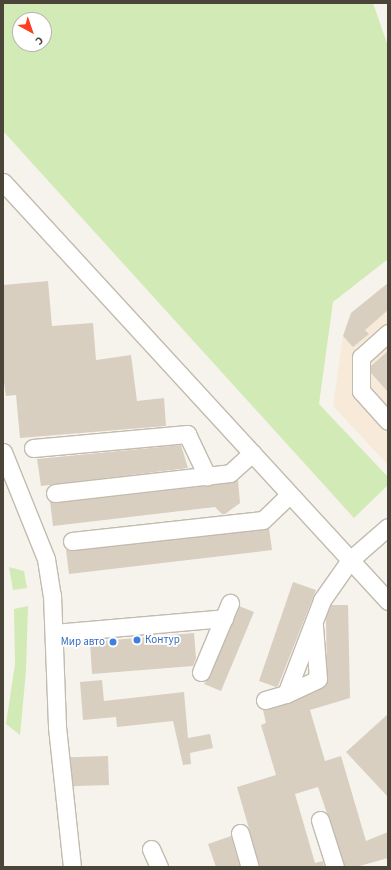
<!DOCTYPE html>
<html>
<head>
<meta charset="utf-8">
<style>
  body { margin:0 }
  #map { position:relative; width:391px; height:870px; overflow:hidden; background:#f6f3ec; font-family:"Source Sans 3",sans-serif }
  div>[style] { position:absolute }
  .commercial>* { inset:0; background:#f7ead8 }
  .green>* { inset:0; background:#d2eab5 }
  .building>* { inset:0; background:#d8cfc1; transform-origin:0 0 }
  .roads { filter:drop-shadow(1px 0 #c2bbae) drop-shadow(-1px 0 #c2bbae) drop-shadow(0 1px #c2bbae) drop-shadow(0 -1px #c2bbae) }
  .minor>* { height:17px; margin:-8.5px; padding:0 8.5px; transform-origin:8.5px; border-radius:8.5px; background:#fff }
  .dots>* { width:11px; height:11px; translate:-50% -50%; box-sizing:border-box; border:2px solid #fff; border-radius:50% }
  span { translate:-50% -50%; white-space:nowrap; text-align:center; line-height:1.15; -webkit-text-stroke:3.5px #fff; paint-order:stroke }
  .shop-label { font-size:11px; color:#366cbe }
  .left { translate:0 -50%; text-align:left }
  .right { translate:-100% -50%; text-align:right }
  .frame { position:absolute; inset:0; border:4px solid #4b4439; pointer-events:none }
  .north { position:absolute; left:12px; top:12px; width:40px; height:40px; box-sizing:border-box; background:#fff; border:1px solid #b7b4b0; border-radius:50%; rotate:140deg; font-size:11px; font-weight:700; line-height:16px; text-align:center; color:#4b4439 }
  .north::after { content:''; display:block; margin:auto; width:14px; height:18px; background:#fc3f1d; clip-path:polygon(50% 0,100% 100%,50% 72%,0 100%) }
</style>
</head>
<body>
<div id="map">
  <div class="commercial">
    <div style="clip-path:polygon(384px 286px,388px 291px,388px 465px,333px 406px,343px 336px,351px 313px)"></div>
  </div>
  <div class="green">
    <div style="clip-path:polygon(evenodd,3px 3px,373px 3px,388px 46px,388px 259px,333px 302px,319px 404px,388px 477px,388px 485px,354px 518px,3px 131px,3px 3px,20px 20px,44px 20px,44px 44px,20px 44px,20px 20px)"></div>
    <div style="clip-path:polygon(9px 567px,24px 571px,27px 588px,13px 590px)"></div>
    <div style="clip-path:polygon(28px 606px,26px 671px,20px 735px,6px 724px,15px 664px,14px 609px)"></div>
  </div>
  <div class="building">
    <div style="clip-path:polygon(48px 281px,52px 326px,93px 323px,96px 360px,131px 355px,137px 401px,164px 398px,166px 426px,20px 438px,16px 395px,6px 396px,3px 376px,3px 285px)"></div>
    <div style="clip-path:polygon(388px 283px,388px 310px,365px 330px,369px 334px,353px 347px,343px 336px,351px 313px)"></div>
    <div style="clip-path:polygon(388px 351px,388px 392px,371px 373px,371px 366px)"></div>
    <div style="clip-path:polygon(181px 445px,188px 468px,41px 486px,37px 459px)"></div>
    <div style="clip-path:polygon(238px 480px,240px 503px,225px 514px,222px 514px,215px 507px,53px 526px,50px 501px,56px 503px,207px 486px)"></div>
    <div style="clip-path:polygon(269px 528px,272px 550px,69px 574px,66px 550px,73px 551px)"></div>
    <div style="clip-path:polygon(293px 582px,316px 590px,278px 686px,276px 687px,259px 681px)"></div>
    <div style="clip-path:polygon(331px 605px,348px 605px,350px 698px,310px 710px,325px 761px,341px 756px,366px 841px,388px 832px,388px 858px,356px 867px,345px 867px,318px 787px,295px 794px,315px 863px,323px 861px,324px 867px,260px 867px,237px 787px,276px 775px,261px 725px,266px 723px,263px 710px,290px 703px,327px 684px,326px 617px)"></div>
    <div style="clip-path:polygon(239px 606px,254px 612px,221px 691px,204px 684px,210px 676px)"></div>
    <div style="clip-path:polygon(194px 633px,196px 658px,193px 666px,92px 674px,90px 642px)"></div>
    <div style="clip-path:polygon(102px 680px,104px 701px,184px 692px,188px 738px,210px 734px,213px 748px,190px 753px,191px 764px,183px 765px,173px 721px,117px 727px,116px 717px,83px 720px,80px 682px)"></div>
    <div style="clip-path:polygon(388px 714px,388px 797px,346px 752px)"></div>
    <div style="left:108px;top:756px;width:29px;height:38px;rotate:88deg"></div>
    <div style="clip-path:polygon(231px 836px,240px 867px,216px 867px,208px 844px)"></div>
  </div>
  <div class="roads">
    <div class="minor">
      <div style="left:3px;top:182px;width:569px;rotate:47.42deg"></div>
      <div style="left:388px;top:333px;width:36px;rotate:138deg"></div>
      <div style="left:361px;top:357px;width:34px;rotate:90deg"></div>
      <div style="left:361px;top:391px;width:40px;rotate:48deg"></div>
      <div style="left:33px;top:448px;width:155px;rotate:-5.2deg"></div>
      <div style="left:187px;top:434px;width:47px;rotate:64.5deg"></div>
      <div style="left:3px;top:452px;width:115px;rotate:68.1deg"></div>
      <div style="left:46px;top:559px;width:36px;rotate:81deg"></div>
      <div style="left:52px;top:595px;width:132px;rotate:87.8deg"></div>
      <div style="left:57px;top:727px;width:141px;rotate:83.9deg"></div>
      <div style="left:55px;top:493px;width:176px;rotate:-6.5deg"></div>
      <div style="left:230px;top:473px;width:30px;rotate:-42deg"></div>
      <div style="left:72px;top:541px;width:192px;rotate:-6.3deg"></div>
      <div style="left:263px;top:520px;width:37px;rotate:-44deg"></div>
      <div style="left:54px;top:633px;width:171px;rotate:-5deg"></div>
      <div style="left:201px;top:672px;width:75px;rotate:-67.2deg"></div>
      <div style="left:286px;top:694px;width:101px;rotate:-69deg"></div>
      <div style="left:322px;top:600px;width:49px;rotate:-55deg"></div>
      <div style="left:350px;top:560px;width:50px;rotate:-41deg"></div>
      <div style="left:265px;top:700px;width:22px;rotate:-16deg"></div>
      <div style="left:286px;top:694px;width:35px;rotate:-25deg"></div>
      <div style="left:318px;top:679px;width:53px;rotate:-94.3deg"></div>
      <div style="left:320px;top:820px;width:49px;rotate:72.3deg"></div>
      <div style="left:240px;top:833px;width:35px;rotate:74deg"></div>
      <div style="left:151px;top:849px;width:20px;rotate:66deg"></div>
    </div>
  </div>
  <div class="dots">
    <div style="left:137px;top:640px;background:#3f7fe0"></div>
    <div style="left:113px;top:642px;background:#3f7fe0"></div>
  </div>
  <div class="shop-label">
    <span class="left" style="left:145px;top:640px">Контур</span>
    <span class="right" style="left:105px;top:642px">Мир авто</span>
  </div>
  <div class="frame"></div>
  <div class="north">С</div>
</div>
</body>
</html>
